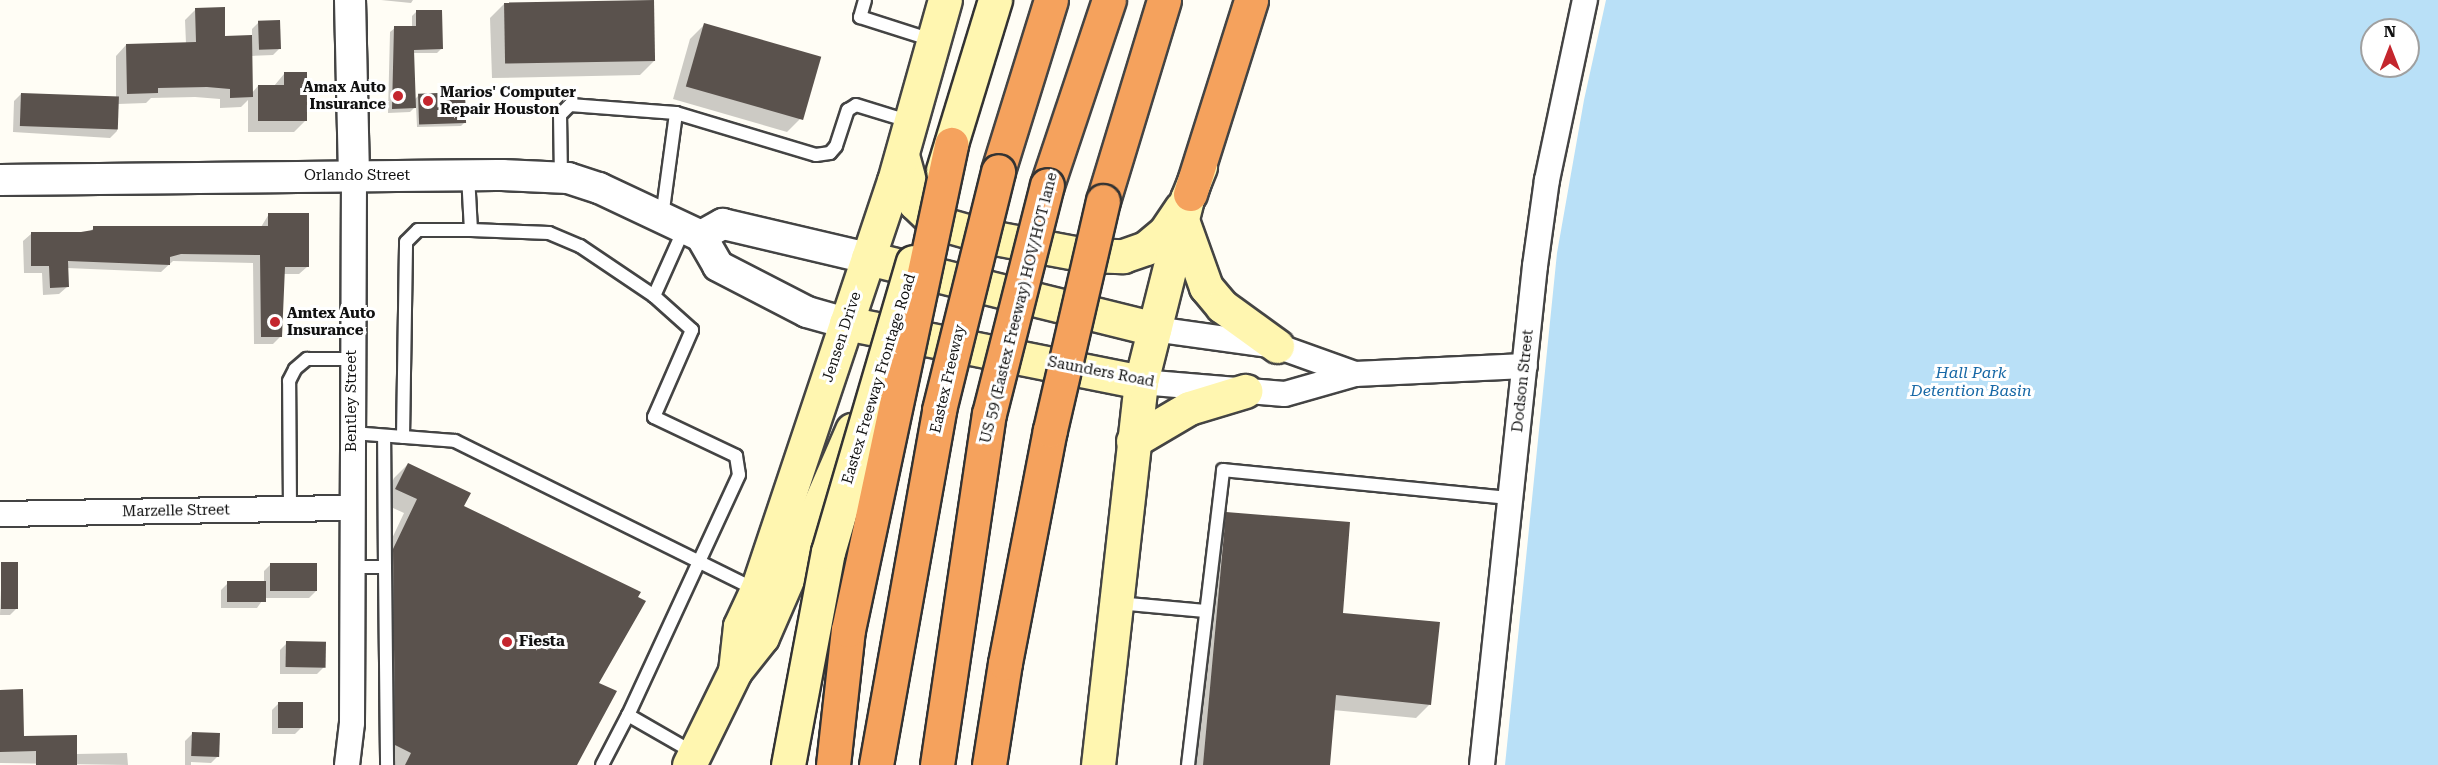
<!DOCTYPE html>
<html>
<head>
<meta charset="utf-8">
<style>
  body { margin:0 }
  #map { position:relative; width:2438px; height:765px; overflow:hidden; background:#fffdf5; font-family:"Roboto Serif",serif }
  div>[style] { position:absolute }
  .water>* { inset:0; background:#b9e0f7 }
  .shadow>* { inset:0; background:#0003 }
  .building>* { inset:0; background:#5a524d; transform-origin:0 0 }
  .roads { filter:drop-shadow(2px 0 #444) drop-shadow(-2px 0 #444) drop-shadow(0 2px #444) drop-shadow(0 -2px #444) }
  .service>* { height:12px; margin:-6px; padding:0 6px; transform-origin:6px; border-radius:6px; background:#fff }
  .minor>* { height:24px; margin:-12px; padding:0 12px; transform-origin:12px; border-radius:12px; background:#fff }
  .tertiary>* { height:30px; margin:-15px; padding:0 15px; transform-origin:15px; border-radius:15px; background:#fff }
  .secondary>* { height:33px; margin:-16.5px; padding:0 16.5px; transform-origin:16.5px; border-radius:16.5px; background:#fff6b0 }
  .motorway>* { height:33px; margin:-16.5px; padding:0 16.5px; transform-origin:16.5px; border-radius:16.5px; background:#f5a25d }
  .bridges { filter:drop-shadow(2px 0 #333) drop-shadow(-2px 0 #333) drop-shadow(0 2px #333) drop-shadow(0 -2px #333) }
  .secondary-bridge>* { height:33px; margin:-16.5px; padding:0 16.5px; transform-origin:16.5px; border-radius:16.5px; background:#fff6b0 }
  .motorway-bridge>* { height:33px; margin:-16.5px; padding:0 16.5px; transform-origin:16.5px; border-radius:16.5px; background:#f5a25d }
  .dots>* { width:16px; height:16px; translate:-50% -50%; box-sizing:border-box; border:3px solid #fff; border-radius:50% }
  span { translate:-50% -50%; white-space:nowrap; text-align:center; line-height:1.15; -webkit-text-stroke:6px #fff; paint-order:stroke }
  .poi-label { font-size:15px; color:#111; font-weight:700 }
  .right { translate:-100% -50%; text-align:right }
  .left { translate:0 -50%; text-align:left }
  .street-label { font-size:15px; color:#111 }
  .water-label { font-size:16px; color:#1768a6; font-style:italic }
  .north { position:absolute; left:2360px; top:18px; width:60px; height:60px; box-sizing:border-box; background:#fff; border:2px solid #a0a0a0; border-radius:50%; rotate:0deg; font-size:16px; font-weight:700; line-height:24px; text-align:center; color:#111 }
  .north::after { content:''; display:block; margin:auto; width:21px; height:27px; background:#c4262e; clip-path:polygon(50% 0,100% 100%,50% 72%,0 100%) }
</style>
</head>
<body>
<div id="map">
  <div class="water">
    <div style="clip-path:polygon(evenodd,1606px 0,2438px 0,2438px 765px,1505px 765px,1557px 253px,1584px 100px,1606px 0,2372px 30px,2408px 30px,2408px 66px,2372px 66px,2372px 30px)"></div>
  </div>
  <div class="shadow">
    <div style="clip-path:polygon(381px 0,413px 0,411px 3px)"></div>
    <div style="clip-path:polygon(504px 4px,654px 61px,640px 75px,492px 78px,490px 18px)"></div>
    <div style="clip-path:polygon(196px 9px,224px 37px,252px 37px,252px 29px,259px 22px,280px 48px,273px 55px,251px 56px,251px 94px,258px 86px,274px 86px,284px 74px,305px 121px,294px 132px,248px 132px,248px 100px,241px 107px,220px 108px,220px 99px,195px 97px,151px 98px,146px 103px,118px 104px,117px 131px,110px 138px,13px 132px,14px 101px,21px 94px,116px 97px,116px 56px,126px 45px,186px 44px,185px 20px)"></div>
    <div style="clip-path:polygon(416px 12px,442px 48px,437px 53px,412px 53px,414px 100px,419px 95px,464px 123px,461px 126px,417px 127px,416px 106px,410px 112px,388px 113px,390px 32px,395px 28px,412px 28px,412px 16px)"></div>
    <div style="clip-path:polygon(704px 25px,801px 118px,787px 132px,673px 99px,690px 39px)"></div>
    <div style="clip-path:polygon(269px 214px,307px 267px,299px 274px,284px 274px,281px 336px,273px 344px,254px 344px,253px 263px,173px 261px,161px 272px,67px 268px,67px 287px,59px 294px,43px 295px,42px 273px,24px 273px,23px 241px,31px 234px,89px 232px,94px 228px,261px 227px)"></div>
    <div style="clip-path:polygon(408px 464px,462px 507px,597px 683px,576px 765px,394px 765px,382px 759px,380px 564px,404px 513px,382px 503px,394px 478px)"></div>
    <div style="clip-path:polygon(1227px 513px,1341px 614px,1430px 704px,1416px 718px,1333px 710px,1329px 765px,1192px 765px,1213px 527px)"></div>
    <div style="clip-path:polygon(2px 564px,17px 608px,10px 615px,0 615px)"></div>
    <div style="clip-path:polygon(271px 564px,316px 591px,309px 598px,264px 598px,257px 608px,221px 608px,221px 590px,228px 583px,264px 582px,264px 571px)"></div>
    <div style="clip-path:polygon(287px 643px,324px 667px,317px 674px,280px 674px,280px 650px)"></div>
    <div style="clip-path:polygon(0 691px,22px 738px,76px 754px,127px 753px,128px 765px,0 763px)"></div>
    <div style="clip-path:polygon(279px 703px,302px 727px,295px 734px,272px 734px,272px 710px)"></div>
    <div style="clip-path:polygon(192px 734px,218px 756px,211px 763px,191px 762px,191px 765px,178px 765px,185px 765px,185px 741px)"></div>
  </div>
  <div class="building">
    <div style="left:654px;top:0;width:61px;height:150px;rotate:89deg"></div>
    <div style="clip-path:polygon(225px 7px,225px 36px,252px 35px,253px 97px,230px 98px,230px 89px,207px 87px,158px 88px,158px 93px,127px 94px,126px 44px,196px 42px,195px 8px)"></div>
    <div style="clip-path:polygon(416px 10px,442px 10px,443px 49px,414px 50px,416px 108px,392px 109px,394px 26px,416px 26px)"></div>
    <div style="left:280px;top:20px;width:29px;height:22px;rotate:88deg"></div>
    <div style="left:704px;top:23px;width:122px;height:66px;rotate:16deg"></div>
    <div style="clip-path:polygon(284px 72px,307px 72px,307px 121px,258px 121px,258px 85px,284px 85px)"></div>
    <div style="left:465px;top:92px;width:31px;height:47px;rotate:88deg"></div>
    <div style="left:21px;top:93px;width:98px;height:33px;rotate:2deg"></div>
    <div style="clip-path:polygon(268px 213px,309px 213px,309px 267px,285px 267px,282px 337px,261px 337px,260px 255px,181px 254px,170px 257px,170px 265px,68px 261px,69px 287px,50px 288px,49px 266px,31px 266px,31px 232px,81px 232px,93px 230px,93px 226px,268px 226px)"></div>
    <div style="clip-path:polygon(408px 463px,471px 493px,464px 506px,641px 592px,638px 597px,646px 601px,599px 683px,617px 691px,577px 765px,405px 765px,411px 753px,395px 745px,393px 549px,417px 499px,395px 489px)"></div>
    <div style="clip-path:polygon(1226px 512px,1350px 522px,1343px 613px,1440px 622px,1431px 705px,1336px 695px,1330px 765px,1203px 765px)"></div>
    <div style="left:1px;top:562px;width:17px;height:47px"></div>
    <div style="left:270px;top:563px;width:47px;height:28px"></div>
    <div style="left:227px;top:581px;width:39px;height:21px"></div>
    <div style="left:286px;top:641px;width:40px;height:26px;rotate:1deg"></div>
    <div style="clip-path:polygon(23px 689px,24px 736px,77px 735px,77px 765px,36px 765px,36px 751px,0 752px,0 690px)"></div>
    <div style="left:278px;top:702px;width:25px;height:26px"></div>
    <div style="left:192px;top:732px;width:28px;height:24px;rotate:2deg"></div>
  </div>
  <div class="roads">
    <div class="service">
      <div style="left:865px;top:0;width:18px;rotate:106deg"></div>
      <div style="left:860px;top:17px;width:76px;rotate:17.7deg"></div>
      <div style="left:468px;top:175px;width:55px;rotate:86.9deg"></div>
      <div style="left:471px;top:230px;width:78px;rotate:2.2deg"></div>
      <div style="left:549px;top:233px;width:34px;rotate:23deg"></div>
      <div style="left:580px;top:246px;width:89px;rotate:34deg"></div>
      <div style="left:654px;top:296px;width:51px;rotate:41.8deg"></div>
      <div style="left:692px;top:330px;width:95px;rotate:113.6deg"></div>
      <div style="left:654px;top:417px;width:91px;rotate:25.4deg"></div>
      <div style="left:736px;top:456px;width:19px;rotate:81deg"></div>
      <div style="left:739px;top:475px;width:264px;rotate:114.8deg"></div>
      <div style="left:628px;top:715px;width:76px;rotate:29.9deg"></div>
      <div style="left:561px;top:178px;width:63px;rotate:-90.9deg"></div>
      <div style="left:560px;top:115px;width:14px;rotate:-45deg"></div>
      <div style="left:570px;top:105px;width:106px;rotate:4.3deg"></div>
      <div style="left:676px;top:113px;width:146px;rotate:16.7deg"></div>
      <div style="left:816px;top:155px;width:14px;rotate:-8deg"></div>
      <div style="left:830px;top:153px;width:9px;rotate:-49deg"></div>
      <div style="left:836px;top:146px;width:38px;rotate:-72deg"></div>
      <div style="left:848px;top:110px;width:9px;rotate:-32deg"></div>
      <div style="left:856px;top:105px;width:54px;rotate:17.1deg"></div>
      <div style="left:662px;top:217px;width:105px;rotate:-82.3deg"></div>
      <div style="left:654px;top:296px;width:73px;rotate:-65.9deg"></div>
      <div style="left:352px;top:433px;width:103px;rotate:4.4deg"></div>
      <div style="left:455px;top:441px;width:336px;rotate:26.3deg"></div>
      <div style="left:403px;top:437px;width:195px;rotate:-89.1deg"></div>
      <div style="left:406px;top:242px;width:17px;rotate:-45deg"></div>
      <div style="left:418px;top:230px;width:53px"></div>
      <div style="left:290px;top:509px;width:128px;rotate:-90.4deg"></div>
      <div style="left:289px;top:381px;width:13px;rotate:-63deg"></div>
      <div style="left:295px;top:369px;width:16px;rotate:-40deg"></div>
      <div style="left:307px;top:359px;width:44px"></div>
      <div style="left:352px;top:567px;width:33px"></div>
      <div style="left:385px;top:567px;width:131px;rotate:-90.4deg"></div>
      <div style="left:385px;top:567px;width:198px;rotate:89.4deg"></div>
      <div style="left:1118px;top:603px;width:87px;rotate:5.3deg"></div>
      <div style="left:602px;top:765px;width:56px;rotate:-62.5deg"></div>
      <div style="left:1188px;top:765px;width:297px;rotate:-83.2deg"></div>
      <div style="left:1223px;top:470px;width:289px;rotate:5.6deg"></div>
    </div>
    <div class="minor">
      <div style="left:1154px;top:329px;width:124px;rotate:7.9deg"></div>
      <div style="left:1277px;top:346px;width:83px;rotate:19.7deg"></div>
      <div style="left:1141px;top:382px;width:144px;rotate:4.8deg"></div>
      <div style="left:1285px;top:394px;width:73px;rotate:-15.9deg"></div>
      <div style="left:1355px;top:374px;width:170px;rotate:-2.7deg"></div>
      <div style="left:0;top:514px;width:352px;rotate:-1deg"></div>
      <div style="left:347px;top:765px;width:42px;rotate:-83.2deg"></div>
      <div style="left:352px;top:723px;width:548px;rotate:-89.79deg"></div>
      <div style="left:1482px;top:765px;width:502px;rotate:-83.94deg"></div>
      <div style="left:1535px;top:266px;width:87px;rotate:-82.1deg"></div>
      <div style="left:1547px;top:180px;width:184px;rotate:-78.1deg"></div>
    </div>
    <div class="tertiary">
      <div style="left:350px;top:0;width:175px;rotate:88.7deg"></div>
      <div style="left:0;top:180px;width:502px;rotate:-0.57deg"></div>
      <div style="left:502px;top:175px;width:66px;rotate:2.6deg"></div>
      <div style="left:568px;top:178px;width:33px;rotate:18deg"></div>
      <div style="left:599px;top:188px;width:113px;rotate:25.2deg"></div>
      <div style="left:701px;top:236px;width:34px;rotate:60deg"></div>
      <div style="left:718px;top:266px;width:100px;rotate:27.3deg"></div>
      <div style="left:807px;top:312px;width:41px;rotate:15.8deg"></div>
      <div style="left:701px;top:236px;width:25px;rotate:-29deg"></div>
      <div style="left:723px;top:224px;width:149px;rotate:13.2deg"></div>
    </div>
    <div class="secondary">
      <div style="left:902px;top:155px;width:50px;rotate:74.8deg"></div>
      <div style="left:915px;top:203px;width:28px;rotate:44deg"></div>
      <div style="left:935px;top:222px;width:51px;rotate:15.9deg"></div>
      <div style="left:984px;top:236px;width:104px;rotate:10.6deg"></div>
      <div style="left:1086px;top:255px;width:37px;rotate:2deg"></div>
      <div style="left:1123px;top:256px;width:24px;rotate:-19deg"></div>
      <div style="left:1146px;top:248px;width:25px;rotate:-40deg"></div>
      <div style="left:1165px;top:232px;width:29px;rotate:-56deg"></div>
      <div style="left:1182px;top:220px;width:71px;rotate:70.3deg"></div>
      <div style="left:1206px;top:287px;width:25px;rotate:50deg"></div>
      <div style="left:1222px;top:306px;width:68px;rotate:36deg"></div>
      <div style="left:868px;top:258px;width:295px;rotate:13.9deg"></div>
      <div style="left:846px;top:323px;width:301px;rotate:11.3deg"></div>
      <div style="left:1133px;top:441px;width:65px;rotate:-30.5deg"></div>
      <div style="left:1189px;top:408px;width:59px;rotate:-16.9deg"></div>
      <div style="left:735px;top:671px;width:45px;rotate:-83.7deg"></div>
      <div style="left:740px;top:626px;width:40px;rotate:-65deg"></div>
      <div style="left:757px;top:590px;width:431px;rotate:-71.5deg"></div>
      <div style="left:894px;top:181px;width:188px;rotate:-74.3deg"></div>
      <div style="left:689px;top:765px;width:105px;rotate:-63.9deg"></div>
      <div style="left:735px;top:671px;width:43px;rotate:-51.5deg"></div>
      <div style="left:762px;top:637px;width:226px;rotate:-66.5deg"></div>
      <div style="left:1098px;top:765px;width:385px;rotate:-83.6deg"></div>
      <div style="left:1141px;top:382px;width:189px;rotate:-75.9deg"></div>
      <div style="left:1187px;top:199px;width:35px;rotate:-68deg"></div>
    </div>
    <div class="motorway">
      <div style="left:998px;top:171px;width:179px;rotate:-72.8deg"></div>
      <div style="left:1047px;top:185px;width:195px;rotate:-71.5deg"></div>
      <div style="left:1190px;top:194px;width:203px;rotate:-72.5deg"></div>
      <div style="left:1103px;top:201px;width:210px;rotate:-73.1deg"></div>
    </div>
  </div>
  <div class="bridges">
    <div class="secondary-bridge">
      <div style="left:943px;top:170px;width:178px;rotate:-73deg"></div>
      <div style="left:788px;top:765px;width:217px;rotate:-79.4deg"></div>
      <div style="left:828px;top:552px;width:302px;rotate:-73.7deg"></div>
    </div>
    <div class="motorway-bridge">
      <div style="left:833px;top:765px;width:136px;rotate:-83.7deg"></div>
      <div style="left:848px;top:630px;width:497px;rotate:-78deg"></div>
      <div style="left:876px;top:765px;width:361px;rotate:-79.9deg"></div>
      <div style="left:939px;top:410px;width:246px;rotate:-76.1deg"></div>
      <div style="left:937px;top:765px;width:355px;rotate:-81.6deg"></div>
      <div style="left:989px;top:414px;width:236px;rotate:-75.8deg"></div>
      <div style="left:989px;top:765px;width:103px;rotate:-81.1deg"></div>
      <div style="left:1005px;top:663px;width:237px;rotate:-79.1deg"></div>
      <div style="left:1050px;top:430px;width:235px;rotate:-77deg"></div>
    </div>
  </div>
  <div class="dots">
    <div style="left:398px;top:96px;background:#c4262e"></div>
    <div style="left:428px;top:101px;background:#c4262e"></div>
    <div style="left:275px;top:322px;background:#c4262e"></div>
    <div style="left:507px;top:642px;background:#c4262e"></div>
  </div>
  <div class="poi-label">
    <span class="right" style="left:386px;top:96px">Amax Auto<br>Insurance</span>
    <span class="left" style="left:440px;top:101px">Marios' Computer<br>Repair Houston</span>
    <span class="left" style="left:287px;top:322px">Amtex Auto<br>Insurance</span>
    <span class="left" style="left:519px;top:642px">Fiesta</span>
  </div>
  <div class="street-label">
    <span style="left:357px;top:176px">Orlando Street</span>
    <span style="left:1019px;top:308px;rotate:-76deg">US 59 (Eastex Freeway) HOV/HOT lane</span>
    <span style="left:842px;top:337px;rotate:-72deg">Jensen Drive</span>
    <span style="left:1101px;top:372px;rotate:11deg">Saunders Road</span>
    <span style="left:879px;top:379px;rotate:-73deg">Eastex Freeway Frontage Road</span>
    <span style="left:948px;top:379px;rotate:-77deg">Eastex Freeway</span>
    <span style="left:1523px;top:381px;rotate:-84deg">Dodson Street</span>
    <span style="left:352px;top:401px;rotate:-90deg">Bentley Street</span>
    <span style="left:176px;top:511px;rotate:-1deg">Marzelle Street</span>
  </div>
  <div class="water-label">
    <span style="left:1971px;top:382px">Hall Park<br>Detention Basin</span>
  </div>
  <div class="north">N</div>
</div>
</body>
</html>
